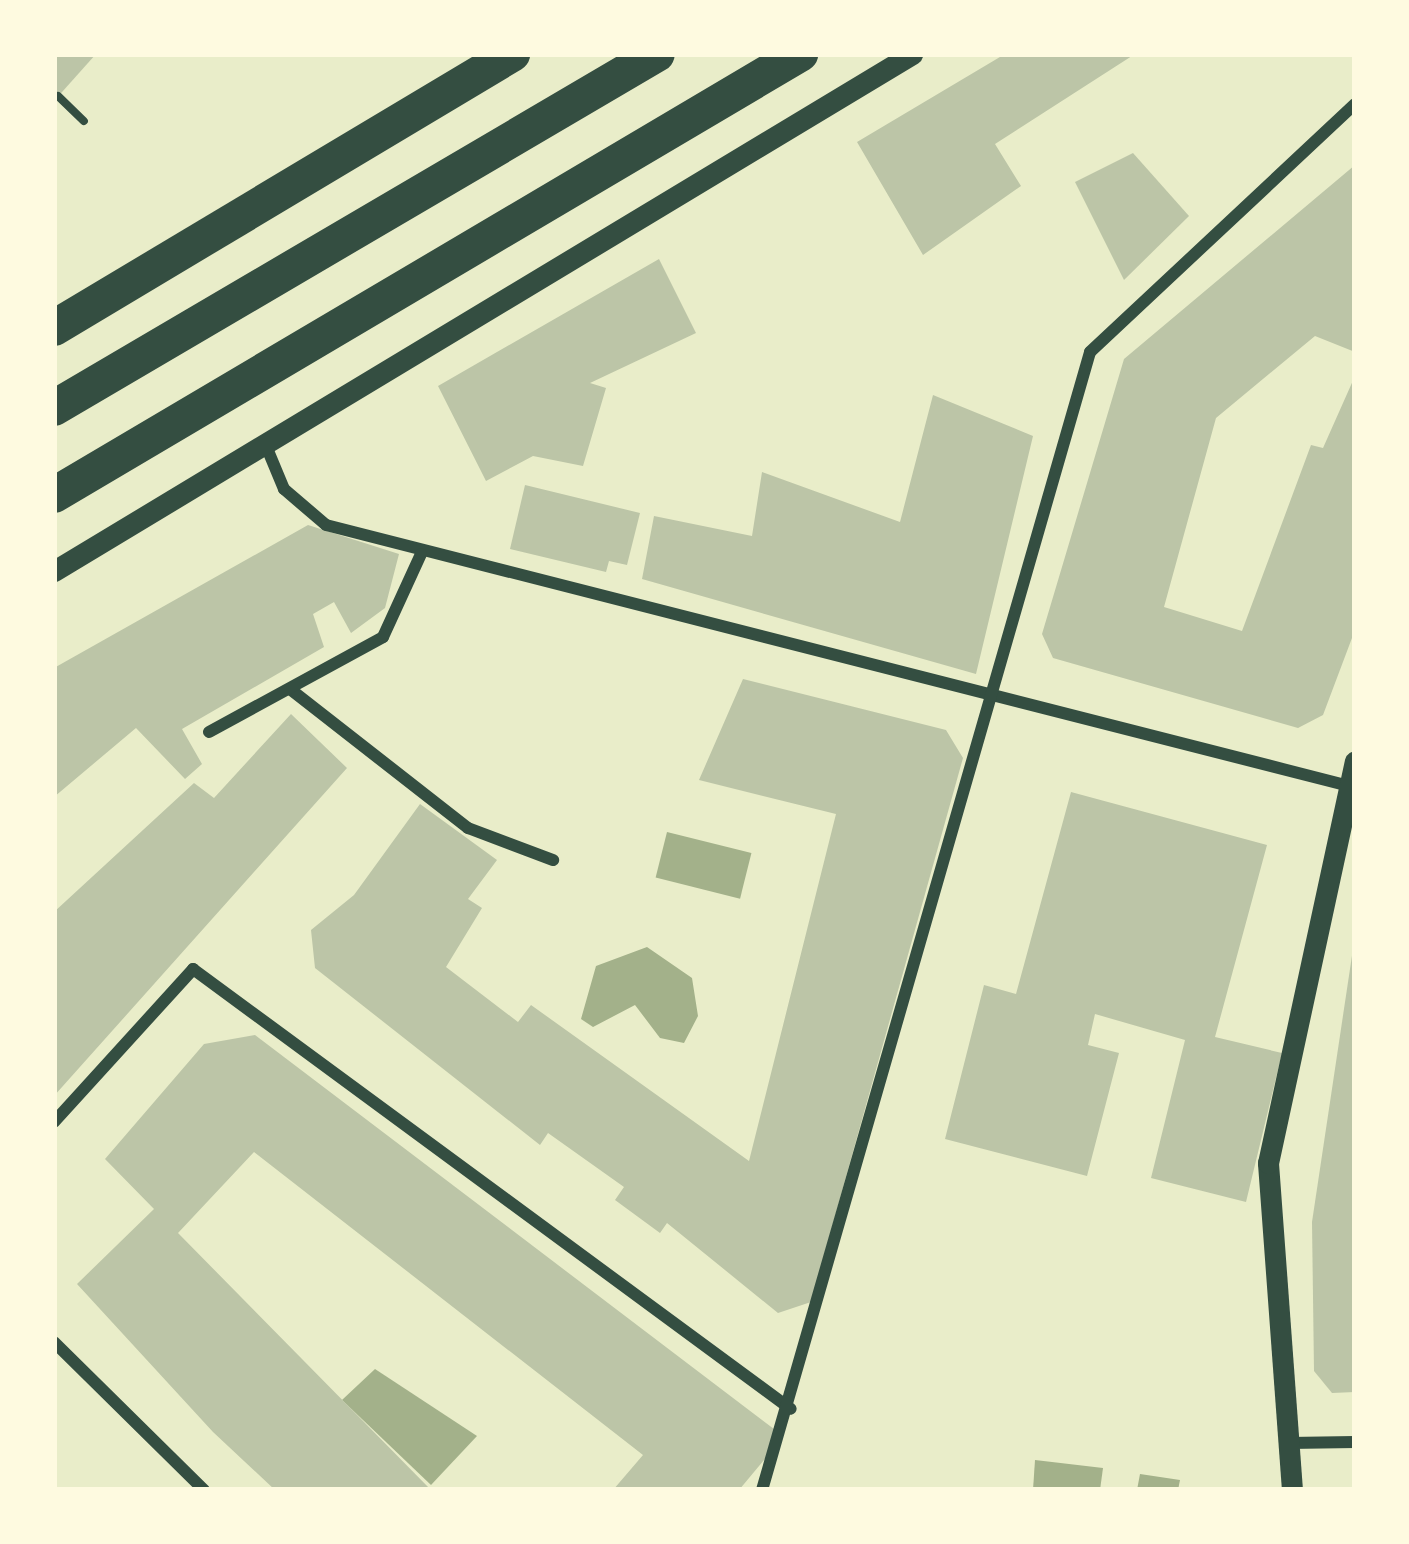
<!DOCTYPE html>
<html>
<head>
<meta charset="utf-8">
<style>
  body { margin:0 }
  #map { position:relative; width:1409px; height:1544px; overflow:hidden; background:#e9edc9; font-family:"Asap Condensed",sans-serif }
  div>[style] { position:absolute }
  .water>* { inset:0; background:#a3b18a; transform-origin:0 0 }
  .building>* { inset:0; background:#bcc5a7 }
  .path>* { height:8px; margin:-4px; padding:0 4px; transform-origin:4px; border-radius:4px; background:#344e41 }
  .minor>* { height:12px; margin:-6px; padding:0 6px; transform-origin:6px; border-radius:6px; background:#344e41 }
  .tertiary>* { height:21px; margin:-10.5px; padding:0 10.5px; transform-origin:10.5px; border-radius:10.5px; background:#344e41 }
  .motorway>* { height:36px; margin:-18px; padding:0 18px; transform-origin:18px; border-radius:18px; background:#344e41 }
  span { translate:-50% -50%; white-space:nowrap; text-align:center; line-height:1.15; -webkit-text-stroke:9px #fefae0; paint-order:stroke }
  .frame { position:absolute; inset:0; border:57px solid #fefae0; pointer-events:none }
</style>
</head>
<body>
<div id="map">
  <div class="water">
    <div style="left:667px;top:832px;width:87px;height:47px;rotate:14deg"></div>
    <div style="clip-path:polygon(647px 947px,692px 978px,698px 1016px,684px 1043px,660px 1038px,635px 1005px,593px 1027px,581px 1019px,596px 966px)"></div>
    <div style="clip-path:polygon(375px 1369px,477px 1436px,431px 1485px,342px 1400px)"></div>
    <div style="clip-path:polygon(1035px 1460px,1103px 1468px,1100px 1490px,1033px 1490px)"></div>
    <div style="clip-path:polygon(1140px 1474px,1180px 1480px,1178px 1490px,1137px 1490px)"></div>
  </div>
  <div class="building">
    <div style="clip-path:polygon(54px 54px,96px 54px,54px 101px)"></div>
    <div style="clip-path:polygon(1005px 54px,1135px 54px,995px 144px,1021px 186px,923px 255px,857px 142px)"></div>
    <div style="clip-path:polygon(1133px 153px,1189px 216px,1124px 280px,1075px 182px)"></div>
    <div style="clip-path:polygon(1355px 165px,1355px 352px,1315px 336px,1216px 418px,1164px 607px,1242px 631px,1311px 445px,1323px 448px,1355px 376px,1355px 630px,1323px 715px,1298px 728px,1053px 658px,1042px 634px,1124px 359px)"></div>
    <div style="clip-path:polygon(659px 259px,696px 333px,590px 383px,606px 388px,583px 466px,533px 456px,486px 481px,438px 386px)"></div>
    <div style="clip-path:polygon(933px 395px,1033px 436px,976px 674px,642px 579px,654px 516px,752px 536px,762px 472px,900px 522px)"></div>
    <div style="clip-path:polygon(525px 485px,640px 513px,627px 565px,609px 561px,606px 572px,510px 549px)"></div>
    <div style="clip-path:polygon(308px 525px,399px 554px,385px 608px,351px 633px,334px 602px,313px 614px,324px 647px,182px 729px,202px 764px,185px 779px,136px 728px,54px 797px,54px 668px)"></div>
    <div style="clip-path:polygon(743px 679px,946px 730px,963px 758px,811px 1302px,778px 1313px,667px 1223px,660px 1233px,615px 1200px,624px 1187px,548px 1133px,540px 1145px,315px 968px,311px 930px,354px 895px,420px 804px,497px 860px,468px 899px,482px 908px,446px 967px,518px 1022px,531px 1005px,749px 1161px,836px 814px,699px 780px)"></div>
    <div style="clip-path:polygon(291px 714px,347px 768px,54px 1096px,54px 912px,194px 783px,214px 798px)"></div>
    <div style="clip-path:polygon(1071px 792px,1267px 845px,1215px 1037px,1282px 1053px,1246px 1202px,1151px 1178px,1185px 1040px,1095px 1014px,1088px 1045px,1119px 1053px,1087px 1176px,945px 1139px,984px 985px,1016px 994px)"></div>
    <div style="clip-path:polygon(1353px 949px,1355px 1392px,1332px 1393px,1314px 1371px,1312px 1222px)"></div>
    <div style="clip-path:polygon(255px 1035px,774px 1429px,774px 1448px,739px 1490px,613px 1490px,643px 1455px,254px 1152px,178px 1233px,431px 1490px,275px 1490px,213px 1432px,77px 1284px,154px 1209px,105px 1159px,204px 1044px)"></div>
  </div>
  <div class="path">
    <div style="left:58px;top:96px;width:36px;rotate:44deg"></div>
  </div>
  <div class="minor">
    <div style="left:264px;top:441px;width:52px;rotate:67.4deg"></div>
    <div style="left:284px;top:489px;width:55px;rotate:40.6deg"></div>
    <div style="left:326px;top:525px;width:1060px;rotate:14.31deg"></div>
    <div style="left:290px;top:689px;width:226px;rotate:38deg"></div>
    <div style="left:468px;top:828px;width:91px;rotate:20.6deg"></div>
    <div style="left:209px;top:732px;width:198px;rotate:-28.6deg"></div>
    <div style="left:383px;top:637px;width:91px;rotate:-65.4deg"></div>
    <div style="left:54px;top:1122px;width:207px;rotate:-47.7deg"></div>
    <div style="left:193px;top:969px;width:742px;rotate:36.35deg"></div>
    <div style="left:54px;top:1342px;width:211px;rotate:44.6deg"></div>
    <div style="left:1289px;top:1443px;width:66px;rotate:-0.9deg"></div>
    <div style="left:762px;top:1490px;width:1184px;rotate:-73.92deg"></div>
    <div style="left:1090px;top:352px;width:363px;rotate:-43.1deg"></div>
  </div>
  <div class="tertiary">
    <div style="left:54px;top:571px;width:1002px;rotate:-31.07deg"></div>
    <div style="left:1292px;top:1490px;width:328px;rotate:-94.2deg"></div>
    <div style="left:1268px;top:1163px;width:411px;rotate:-77.8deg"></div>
  </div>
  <div class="motorway">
    <div style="left:54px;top:328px;width:534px;rotate:-30.89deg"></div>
    <div style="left:54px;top:408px;width:699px;rotate:-30.42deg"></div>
    <div style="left:54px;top:495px;width:867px;rotate:-30.59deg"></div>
  </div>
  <div class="frame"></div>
</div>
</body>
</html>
